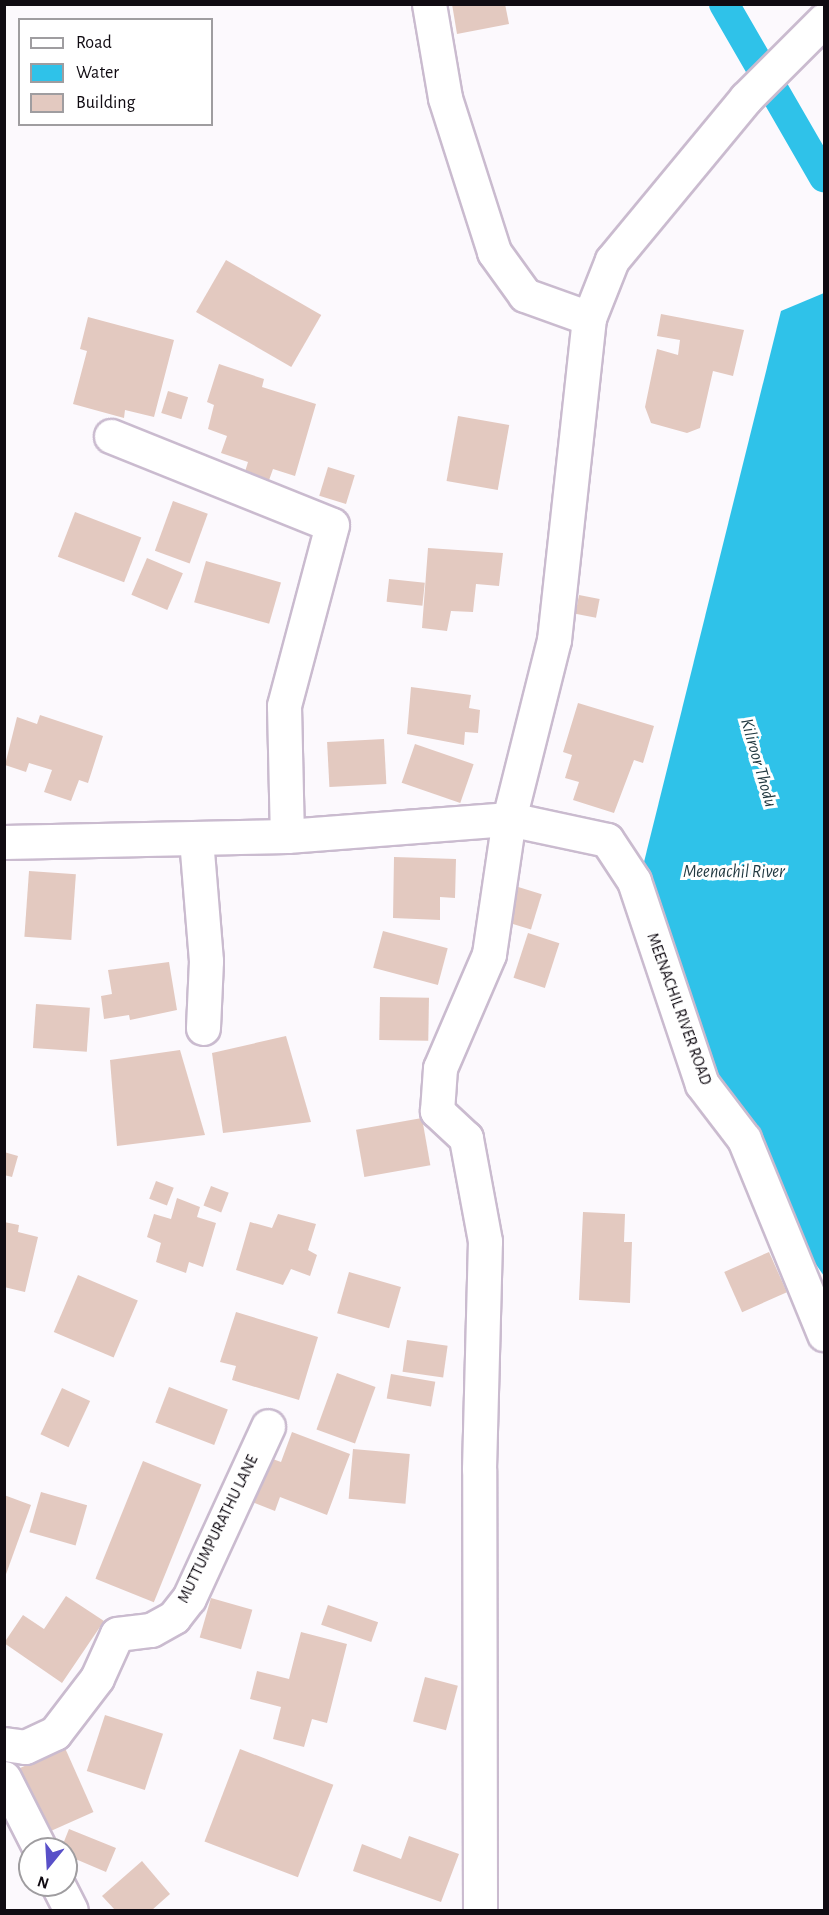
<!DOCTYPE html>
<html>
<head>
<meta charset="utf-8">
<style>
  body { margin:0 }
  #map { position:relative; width:829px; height:1915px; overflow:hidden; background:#fcf9fd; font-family:"Alegreya Sans",sans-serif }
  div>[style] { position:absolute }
  .water>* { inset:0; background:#2fc2e9 }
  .canal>* { height:30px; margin:-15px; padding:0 15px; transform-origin:15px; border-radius:15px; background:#2fc2e9 }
  .building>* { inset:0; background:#e3c9c0; transform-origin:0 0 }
  .roads { filter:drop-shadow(2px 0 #cabbcf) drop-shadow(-2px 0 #cabbcf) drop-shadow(0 2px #cabbcf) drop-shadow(0 -2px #cabbcf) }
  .street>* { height:33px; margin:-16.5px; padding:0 16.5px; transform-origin:16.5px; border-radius:16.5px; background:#fff }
  .secondary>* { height:33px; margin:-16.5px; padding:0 16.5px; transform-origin:16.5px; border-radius:16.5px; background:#fff }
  span { translate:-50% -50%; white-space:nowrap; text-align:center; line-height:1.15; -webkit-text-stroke:6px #fff; paint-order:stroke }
  .street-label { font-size:16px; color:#100b12 }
  .water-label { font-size:18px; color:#233a42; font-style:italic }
  .frame { position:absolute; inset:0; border:6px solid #100b12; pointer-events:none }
  .legend { position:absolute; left:18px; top:18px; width:195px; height:108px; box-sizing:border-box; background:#fff; border:2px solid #9f9da0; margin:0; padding:8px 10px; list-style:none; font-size:18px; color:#100b12 }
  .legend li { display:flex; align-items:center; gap:12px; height:30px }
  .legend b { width:30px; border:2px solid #9f9da0 }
  .north { position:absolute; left:18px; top:1837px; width:60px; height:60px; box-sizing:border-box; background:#fff; border:2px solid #9f9da0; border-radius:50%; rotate:198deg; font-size:16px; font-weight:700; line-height:24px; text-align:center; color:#100b12 }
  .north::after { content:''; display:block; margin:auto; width:21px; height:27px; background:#5950c8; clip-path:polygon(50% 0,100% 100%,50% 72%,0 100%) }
</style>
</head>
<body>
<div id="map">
  <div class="water">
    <div style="clip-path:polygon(824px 293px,824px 1276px,695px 1091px,642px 870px,781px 311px)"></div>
  </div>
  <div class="canal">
    <div style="left:724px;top:4px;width:200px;rotate:60deg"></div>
  </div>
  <div class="building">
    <div style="clip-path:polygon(452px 4px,505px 4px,509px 24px,457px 34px)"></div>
    <div style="left:226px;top:260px;width:110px;height:60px;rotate:30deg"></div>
    <div style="clip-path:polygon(661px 314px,744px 330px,733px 376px,713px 371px,700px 428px,687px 433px,651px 423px,645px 407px,657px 349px,678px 355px,680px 340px,657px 336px)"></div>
    <div style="clip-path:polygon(88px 317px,174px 340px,154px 417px,125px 410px,124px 418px,73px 404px,87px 351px,80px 349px)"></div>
    <div style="clip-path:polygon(219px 364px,264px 379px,262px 387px,316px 404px,295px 476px,273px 469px,268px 483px,244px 475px,248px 462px,221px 453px,227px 436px,208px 429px,214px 405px,207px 402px)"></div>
    <div style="left:168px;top:391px;width:21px;height:23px;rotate:17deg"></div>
    <div style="left:458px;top:416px;width:52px;height:66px;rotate:10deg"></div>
    <div style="left:328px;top:467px;width:28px;height:30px;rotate:17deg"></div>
    <div style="left:173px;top:501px;width:37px;height:53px;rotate:20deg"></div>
    <div style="left:75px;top:512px;width:71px;height:48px;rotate:21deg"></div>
    <div style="clip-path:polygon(428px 548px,503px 553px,499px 586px,476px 584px,473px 612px,451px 611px,447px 631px,422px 628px)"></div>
    <div style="left:147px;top:558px;width:39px;height:40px;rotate:23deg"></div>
    <div style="left:206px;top:561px;width:78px;height:43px;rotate:16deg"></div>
    <div style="left:389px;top:579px;width:36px;height:23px;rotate:6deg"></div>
    <div style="left:579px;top:595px;width:21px;height:19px;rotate:11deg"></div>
    <div style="clip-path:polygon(411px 687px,471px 695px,469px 708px,480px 710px,478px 733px,465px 732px,464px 745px,407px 734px)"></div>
    <div style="clip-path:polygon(578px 703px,654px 726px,643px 763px,634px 760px,614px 813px,573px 800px,579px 782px,565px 778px,572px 755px,563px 752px)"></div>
    <div style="clip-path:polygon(40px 715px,103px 736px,88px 783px,79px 780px,71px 801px,44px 792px,52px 770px,29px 763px,26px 772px,5px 765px,17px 717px,37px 724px)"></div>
    <div style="left:384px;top:739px;width:45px;height:57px;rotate:87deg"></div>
    <div style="left:415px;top:744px;width:62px;height:41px;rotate:19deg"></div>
    <div style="clip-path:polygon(394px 857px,456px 859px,455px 898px,440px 897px,440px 920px,393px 918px)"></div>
    <div style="left:29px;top:871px;width:47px;height:66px;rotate:4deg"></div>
    <div style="left:515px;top:886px;width:28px;height:37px;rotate:17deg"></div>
    <div style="left:383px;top:931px;width:67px;height:38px;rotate:15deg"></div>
    <div style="left:528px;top:933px;width:33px;height:47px;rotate:18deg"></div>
    <div style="clip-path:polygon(169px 962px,177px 1010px,130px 1020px,129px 1015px,104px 1019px,101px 996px,112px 994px,108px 970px)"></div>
    <div style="left:380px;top:997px;width:49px;height:43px;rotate:1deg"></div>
    <div style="left:36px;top:1004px;width:54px;height:44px;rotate:4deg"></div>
    <div style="clip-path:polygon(286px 1036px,311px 1122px,223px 1133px,212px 1053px)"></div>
    <div style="clip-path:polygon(180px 1050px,205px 1135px,117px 1146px,110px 1060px)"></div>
    <div style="left:422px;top:1118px;width:48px;height:67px;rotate:80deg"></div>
    <div style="clip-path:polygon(4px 1152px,18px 1156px,12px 1177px,4px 1175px)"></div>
    <div style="left:156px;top:1181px;width:19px;height:19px;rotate:21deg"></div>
    <div style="left:211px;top:1186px;width:19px;height:21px;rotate:21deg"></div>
    <div style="clip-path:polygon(177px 1198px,200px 1207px,197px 1217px,216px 1223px,203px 1267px,189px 1262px,186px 1273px,156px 1262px,161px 1243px,147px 1237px,154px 1214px,171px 1219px)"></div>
    <div style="clip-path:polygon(583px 1212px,625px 1214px,624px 1242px,632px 1242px,630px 1303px,579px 1300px)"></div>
    <div style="clip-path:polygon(278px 1214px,316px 1224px,308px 1250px,317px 1255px,310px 1276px,291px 1269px,283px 1285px,236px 1270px,250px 1222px,272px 1228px)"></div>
    <div style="clip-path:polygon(4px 1222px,19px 1225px,18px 1232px,38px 1237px,25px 1292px,4px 1287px)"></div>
    <div style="left:769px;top:1252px;width:44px;height:49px;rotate:66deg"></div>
    <div style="left:349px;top:1272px;width:54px;height:43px;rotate:16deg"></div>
    <div style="left:78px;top:1275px;width:65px;height:62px;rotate:23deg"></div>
    <div style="clip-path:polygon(236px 1312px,318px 1337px,299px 1400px,232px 1380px,236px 1366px,220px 1362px)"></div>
    <div style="left:407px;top:1340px;width:41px;height:32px;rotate:8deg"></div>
    <div style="left:337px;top:1373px;width:41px;height:60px;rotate:20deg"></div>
    <div style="left:391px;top:1374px;width:45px;height:25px;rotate:10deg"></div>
    <div style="left:169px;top:1387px;width:63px;height:38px;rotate:21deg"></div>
    <div style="left:62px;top:1388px;width:31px;height:51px;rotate:25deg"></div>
    <div style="clip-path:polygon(292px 1432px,350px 1454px,327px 1515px,280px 1497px,275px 1511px,239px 1497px,256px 1453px,281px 1462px)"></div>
    <div style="left:353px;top:1449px;width:57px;height:50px;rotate:5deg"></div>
    <div style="left:143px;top:1461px;width:63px;height:127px;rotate:22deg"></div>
    <div style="left:41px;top:1492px;width:48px;height:42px;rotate:16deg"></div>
    <div style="clip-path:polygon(4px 1495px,31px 1505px,5px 1577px,4px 1577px)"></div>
    <div style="clip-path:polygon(66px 1596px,104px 1621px,62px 1683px,4px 1643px,23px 1615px,44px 1629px)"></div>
    <div style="left:211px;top:1598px;width:43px;height:41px;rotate:16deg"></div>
    <div style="left:328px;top:1605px;width:53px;height:21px;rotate:19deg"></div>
    <div style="clip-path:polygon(301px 1632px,347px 1644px,327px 1723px,312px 1719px,304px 1747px,273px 1739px,281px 1707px,250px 1699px,257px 1671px,289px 1679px)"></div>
    <div style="left:425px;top:1677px;width:34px;height:46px;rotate:15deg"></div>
    <div style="left:105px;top:1715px;width:61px;height:59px;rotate:18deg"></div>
    <div style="left:65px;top:1748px;width:70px;height:51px;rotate:66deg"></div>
    <div style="left:240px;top:1749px;width:100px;height:99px;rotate:21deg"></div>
    <div style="clip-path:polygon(69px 1829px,116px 1848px,106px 1872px,66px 1855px,66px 1849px,61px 1849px)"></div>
    <div style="clip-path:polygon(409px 1836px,459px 1854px,441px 1902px,353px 1871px,362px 1844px,401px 1859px)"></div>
    <div style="clip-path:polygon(142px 1861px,170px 1894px,152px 1910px,115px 1910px,102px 1896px)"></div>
  </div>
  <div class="roads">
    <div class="street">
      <div style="left:429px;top:4px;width:95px;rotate:80.3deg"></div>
      <div style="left:445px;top:98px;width:162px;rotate:72.3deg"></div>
      <div style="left:494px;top:252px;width:53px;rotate:54.2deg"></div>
      <div style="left:525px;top:295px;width:68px;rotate:19.8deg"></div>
      <div style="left:111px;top:436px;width:238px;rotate:21.9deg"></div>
      <div style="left:332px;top:525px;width:187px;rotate:104.9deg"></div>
      <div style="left:284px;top:706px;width:130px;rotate:88.7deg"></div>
      <div style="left:196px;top:839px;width:122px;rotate:85.3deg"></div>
      <div style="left:206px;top:961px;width:67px;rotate:92.6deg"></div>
      <div style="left:4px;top:842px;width:283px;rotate:-1.2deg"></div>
      <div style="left:287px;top:836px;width:223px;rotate:-4.4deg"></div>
      <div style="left:509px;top:819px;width:100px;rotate:12.1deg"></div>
      <div style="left:607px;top:840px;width:49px;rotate:56.6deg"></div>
      <div style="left:634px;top:881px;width:214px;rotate:71.5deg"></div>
      <div style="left:702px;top:1084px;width:69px;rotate:52.6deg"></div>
      <div style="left:744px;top:1139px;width:211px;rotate:67.7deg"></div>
      <div style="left:4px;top:1744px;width:21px;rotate:8deg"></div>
      <div style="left:25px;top:1747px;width:33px;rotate:-25deg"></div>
      <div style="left:55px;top:1733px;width:69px;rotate:-52.6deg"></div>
      <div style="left:97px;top:1678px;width:48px;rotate:-65.6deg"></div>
      <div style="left:117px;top:1634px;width:34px;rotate:-7deg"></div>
      <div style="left:151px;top:1630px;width:26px;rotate:-29deg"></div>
      <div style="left:174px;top:1617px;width:24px;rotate:-52deg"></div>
      <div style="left:189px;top:1598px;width:189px;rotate:-65.3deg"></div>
      <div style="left:480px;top:1910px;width:441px;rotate:-90.1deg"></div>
      <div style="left:479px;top:1469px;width:228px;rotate:-88.5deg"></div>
      <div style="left:485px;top:1241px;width:105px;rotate:-100.5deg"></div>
      <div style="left:466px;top:1138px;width:40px;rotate:-137deg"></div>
      <div style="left:437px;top:1111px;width:43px;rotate:-86deg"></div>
      <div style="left:440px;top:1068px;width:124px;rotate:-66.7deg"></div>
      <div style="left:489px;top:954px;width:136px;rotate:-81.6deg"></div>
      <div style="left:509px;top:819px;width:185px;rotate:-75.9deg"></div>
      <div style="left:554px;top:640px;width:324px;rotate:-83.8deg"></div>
      <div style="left:589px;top:318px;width:62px;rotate:-68.4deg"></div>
      <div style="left:612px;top:260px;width:210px;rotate:-50.4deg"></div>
      <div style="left:746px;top:98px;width:110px;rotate:-45deg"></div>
    </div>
    <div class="secondary">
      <div style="left:4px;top:1778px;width:80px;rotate:63.1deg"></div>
      <div style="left:58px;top:1885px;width:28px;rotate:63deg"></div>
    </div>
  </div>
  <div class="street-label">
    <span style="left:679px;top:1009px;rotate:70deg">MEENACHIL RIVER ROAD</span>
    <span style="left:218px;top:1529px;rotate:-64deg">MUTTUMPURATHU LANE</span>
  </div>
  <div class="water-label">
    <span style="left:758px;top:763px;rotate:74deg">Kiliroor Thodu</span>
    <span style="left:734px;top:872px">Meenachil River</span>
  </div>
  <div class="frame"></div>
  <ul class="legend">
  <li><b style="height:8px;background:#fff"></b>Road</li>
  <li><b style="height:16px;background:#2fc2e9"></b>Water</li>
  <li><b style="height:16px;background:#e3c9c0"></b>Building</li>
  </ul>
  <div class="north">N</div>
</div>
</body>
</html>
